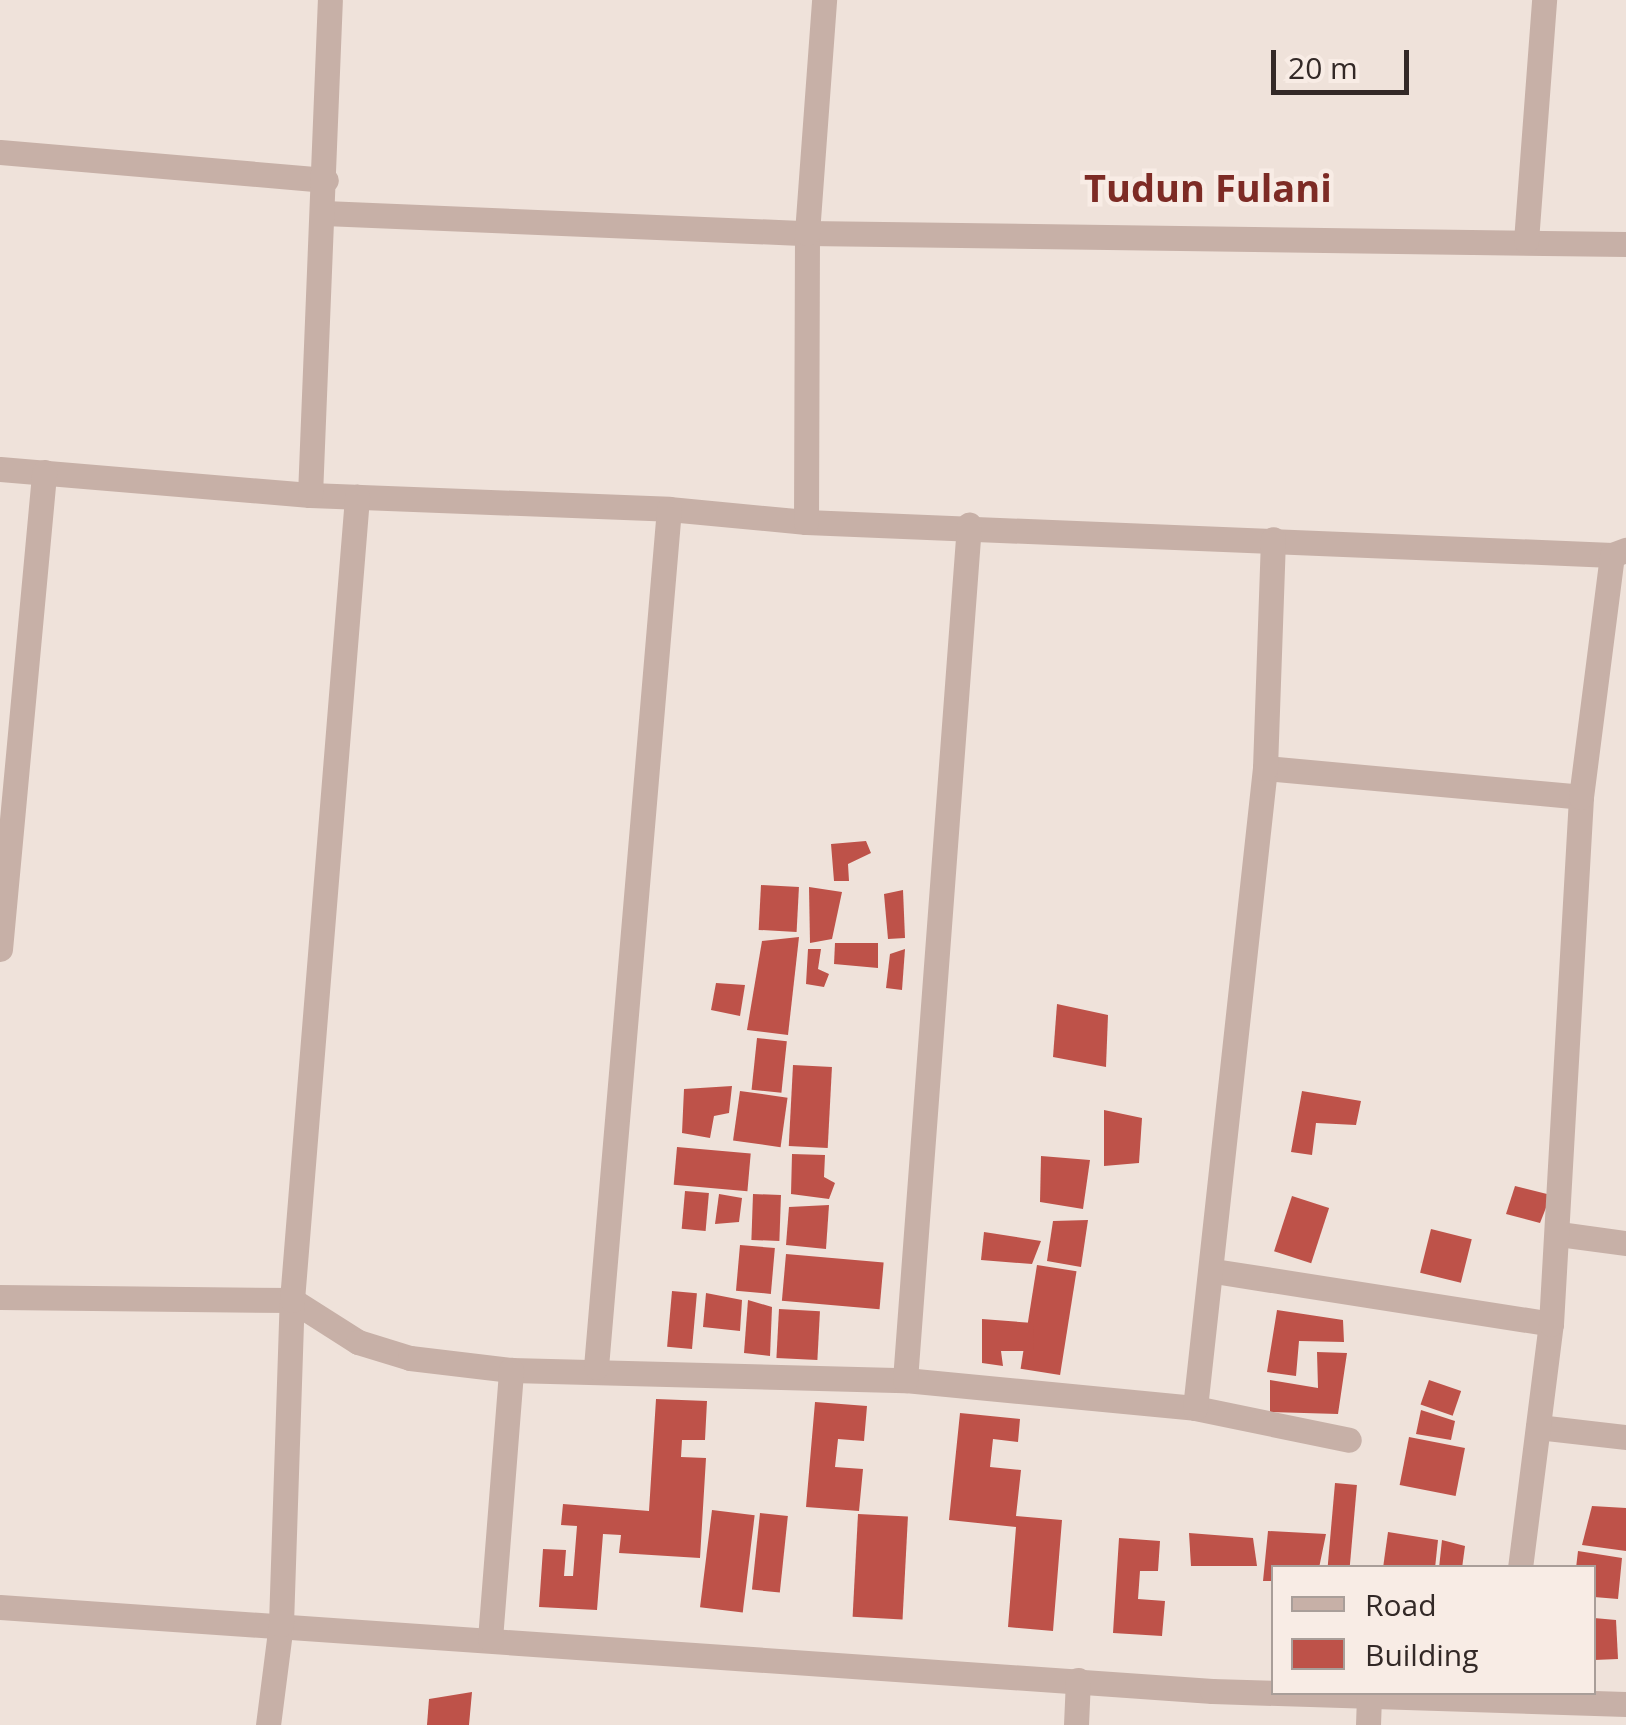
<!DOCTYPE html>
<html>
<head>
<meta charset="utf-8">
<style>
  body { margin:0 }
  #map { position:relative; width:1626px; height:1725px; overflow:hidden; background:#efe2da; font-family:"Open Sans",sans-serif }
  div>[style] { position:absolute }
  .building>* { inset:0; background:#be5249; transform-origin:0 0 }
  .street>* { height:25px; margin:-12.5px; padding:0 12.5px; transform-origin:12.5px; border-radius:12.5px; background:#c7b0a7 }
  span { translate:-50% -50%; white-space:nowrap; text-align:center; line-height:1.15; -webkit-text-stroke:9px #f8ece5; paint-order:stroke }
  .district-label { font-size:38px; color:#7d2b25; font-weight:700 }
  .legend { position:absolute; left:1271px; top:1565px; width:325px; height:130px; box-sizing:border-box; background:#f8ece5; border:2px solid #a99e99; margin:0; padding:12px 18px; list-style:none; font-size:30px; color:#332927 }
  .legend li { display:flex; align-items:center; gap:20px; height:50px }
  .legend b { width:50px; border:2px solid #a99e99 }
  .scale { position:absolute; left:1271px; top:50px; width:138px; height:45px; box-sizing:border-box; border:5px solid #332927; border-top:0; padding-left:12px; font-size:30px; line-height:35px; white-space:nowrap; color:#332927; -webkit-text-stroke:8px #f8ece5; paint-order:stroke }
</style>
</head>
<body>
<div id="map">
  <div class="building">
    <div style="clip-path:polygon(866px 841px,871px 853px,848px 864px,849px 881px,834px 881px,831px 844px)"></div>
    <div style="left:761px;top:885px;width:38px;height:45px;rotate:3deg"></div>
    <div style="clip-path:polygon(809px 887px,842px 892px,832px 939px,810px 943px)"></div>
    <div style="clip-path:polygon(903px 890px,905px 938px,888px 939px,884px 894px)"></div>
    <div style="clip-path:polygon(799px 937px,788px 1035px,747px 1030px,762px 941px)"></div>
    <div style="clip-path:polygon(835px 943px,878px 943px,878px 968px,834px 964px)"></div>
    <div style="clip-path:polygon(808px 949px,821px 949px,818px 969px,829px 974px,824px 987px,806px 984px)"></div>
    <div style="clip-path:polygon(905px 949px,902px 990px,886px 988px,890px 954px)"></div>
    <div style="clip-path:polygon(716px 983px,745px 985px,740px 1016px,711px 1010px)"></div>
    <div style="clip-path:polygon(1057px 1004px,1108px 1015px,1106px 1067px,1053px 1057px)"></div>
    <div style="left:757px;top:1038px;width:30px;height:52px;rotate:6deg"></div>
    <div style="left:793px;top:1065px;width:39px;height:81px;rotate:3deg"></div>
    <div style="clip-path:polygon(732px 1086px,729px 1113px,714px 1116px,710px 1138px,682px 1133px,684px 1089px)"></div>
    <div style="left:740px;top:1091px;width:48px;height:50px;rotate:8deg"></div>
    <div style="clip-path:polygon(1302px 1091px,1361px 1101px,1356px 1125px,1316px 1123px,1312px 1155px,1291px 1152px)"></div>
    <div style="clip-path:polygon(1104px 1110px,1142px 1118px,1139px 1163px,1104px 1166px)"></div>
    <div style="left:677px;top:1147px;width:74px;height:38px;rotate:5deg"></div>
    <div style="clip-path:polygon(792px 1154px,825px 1155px,824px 1177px,835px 1183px,829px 1199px,791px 1194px)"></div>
    <div style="clip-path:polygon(1041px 1156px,1090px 1160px,1083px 1209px,1040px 1202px)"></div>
    <div style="clip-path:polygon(1515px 1186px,1551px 1195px,1540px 1223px,1506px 1214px)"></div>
    <div style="left:685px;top:1191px;width:24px;height:38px;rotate:5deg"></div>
    <div style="clip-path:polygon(719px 1194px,742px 1198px,739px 1222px,715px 1224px)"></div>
    <div style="left:753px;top:1194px;width:28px;height:46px;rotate:2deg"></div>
    <div style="left:1292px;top:1196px;width:39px;height:58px;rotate:18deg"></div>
    <div style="clip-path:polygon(829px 1205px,826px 1249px,786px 1245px,789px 1207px)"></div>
    <div style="clip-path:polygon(1088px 1220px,1081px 1267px,1047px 1261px,1053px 1221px)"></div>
    <div style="left:1431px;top:1229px;width:42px;height:45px;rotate:14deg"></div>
    <div style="clip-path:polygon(984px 1232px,1041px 1241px,1032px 1264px,981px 1260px)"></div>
    <div style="left:740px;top:1245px;width:35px;height:46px;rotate:5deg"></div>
    <div style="left:786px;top:1254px;width:98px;height:47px;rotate:5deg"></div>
    <div style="left:1037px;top:1265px;width:40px;height:105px;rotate:9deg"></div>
    <div style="left:672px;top:1291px;width:25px;height:56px;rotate:5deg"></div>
    <div style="clip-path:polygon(706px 1293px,742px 1300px,740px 1331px,703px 1327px)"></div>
    <div style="clip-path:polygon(748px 1300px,772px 1307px,770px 1356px,744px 1353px)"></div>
    <div style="left:779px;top:1309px;width:41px;height:49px;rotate:3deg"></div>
    <div style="clip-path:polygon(1277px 1310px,1343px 1320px,1344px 1342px,1299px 1341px,1296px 1376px,1267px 1372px)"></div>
    <div style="clip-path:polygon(982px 1319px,1033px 1323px,1034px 1351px,1001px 1351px,1003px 1366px,982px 1363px)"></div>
    <div style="clip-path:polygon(1317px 1352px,1347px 1353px,1338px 1414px,1270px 1412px,1270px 1380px,1318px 1388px)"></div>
    <div style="left:1429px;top:1380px;width:34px;height:26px;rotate:19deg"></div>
    <div style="clip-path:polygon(656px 1399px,707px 1401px,705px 1440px,682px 1440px,681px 1457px,706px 1458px,700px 1558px,619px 1553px,621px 1535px,603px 1534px,597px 1610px,539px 1607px,543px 1549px,566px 1550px,564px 1576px,573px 1576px,577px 1526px,561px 1525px,563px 1504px,649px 1511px)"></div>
    <div style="clip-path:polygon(815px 1402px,867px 1406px,864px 1441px,838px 1439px,835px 1467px,863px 1469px,859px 1511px,806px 1507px)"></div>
    <div style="clip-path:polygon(1421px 1410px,1455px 1421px,1451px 1440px,1416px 1434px)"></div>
    <div style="clip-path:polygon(960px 1413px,1020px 1419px,1018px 1442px,993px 1439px,990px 1467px,1021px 1470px,1016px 1516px,1062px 1520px,1053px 1631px,1008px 1627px,1016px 1527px,949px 1520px)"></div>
    <div style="left:1409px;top:1437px;width:57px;height:49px;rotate:11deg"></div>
    <div style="left:1335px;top:1483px;width:22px;height:85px;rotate:5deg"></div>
    <div style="clip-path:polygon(1592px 1506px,1626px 1508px,1626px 1551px,1582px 1545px)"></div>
    <div style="left:712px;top:1510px;width:43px;height:98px;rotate:7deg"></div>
    <div style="left:760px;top:1513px;width:28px;height:77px;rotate:6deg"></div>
    <div style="left:858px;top:1514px;width:50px;height:103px;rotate:3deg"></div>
    <div style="clip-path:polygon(1268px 1531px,1326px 1534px,1319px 1568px,1274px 1568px,1274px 1581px,1263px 1581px)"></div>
    <div style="clip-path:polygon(1388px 1532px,1438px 1540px,1435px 1568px,1383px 1568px)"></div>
    <div style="clip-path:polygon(1189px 1533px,1253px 1538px,1257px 1566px,1191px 1566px)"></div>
    <div style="clip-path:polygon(1119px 1538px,1160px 1541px,1158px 1571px,1140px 1571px,1138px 1599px,1165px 1601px,1162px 1636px,1113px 1633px)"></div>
    <div style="clip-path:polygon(1442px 1540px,1465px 1546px,1462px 1568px,1439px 1568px)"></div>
    <div style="clip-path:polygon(1578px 1551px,1622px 1558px,1618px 1599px,1594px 1597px,1594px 1568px,1576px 1568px)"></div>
    <div style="clip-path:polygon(1594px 1618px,1616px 1620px,1618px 1659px,1594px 1660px)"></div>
    <div style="clip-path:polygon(472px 1692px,469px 1725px,427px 1725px,429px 1699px)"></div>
  </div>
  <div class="street">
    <div style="left:0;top:152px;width:327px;rotate:4.9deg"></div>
    <div style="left:324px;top:213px;width:483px;rotate:2.4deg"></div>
    <div style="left:807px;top:233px;width:819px;rotate:0.77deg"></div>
    <div style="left:1526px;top:241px;width:242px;rotate:-85.7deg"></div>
    <div style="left:0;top:469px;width:311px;rotate:4.8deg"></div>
    <div style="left:310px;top:495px;width:359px;rotate:2.2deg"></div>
    <div style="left:669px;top:509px;width:138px;rotate:5.4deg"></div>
    <div style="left:806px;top:522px;width:807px;rotate:2.34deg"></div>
    <div style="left:1612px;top:555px;width:15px;rotate:-20deg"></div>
    <div style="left:310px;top:495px;width:495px;rotate:-87.7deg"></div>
    <div style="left:806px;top:522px;width:289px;rotate:-89.8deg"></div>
    <div style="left:807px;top:233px;width:234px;rotate:-85.8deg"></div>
    <div style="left:1265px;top:768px;width:317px;rotate:5.2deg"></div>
    <div style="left:0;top:949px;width:479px;rotate:-84.7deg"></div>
    <div style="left:1559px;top:1234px;width:68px;rotate:7.7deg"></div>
    <div style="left:1214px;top:1271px;width:341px;rotate:8.9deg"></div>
    <div style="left:0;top:1297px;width:292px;rotate:0.6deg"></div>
    <div style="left:292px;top:1300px;width:78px;rotate:32.5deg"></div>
    <div style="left:358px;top:1342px;width:54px;rotate:17.1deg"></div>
    <div style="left:410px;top:1358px;width:102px;rotate:6.8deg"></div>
    <div style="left:511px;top:1370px;width:394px;rotate:1.5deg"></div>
    <div style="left:905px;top:1380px;width:291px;rotate:5.5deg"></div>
    <div style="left:1195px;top:1408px;width:157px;rotate:11.7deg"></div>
    <div style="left:596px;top:1367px;width:861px;rotate:-85.14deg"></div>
    <div style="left:905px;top:1380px;width:858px;rotate:-85.72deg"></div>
    <div style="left:1195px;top:1408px;width:644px;rotate:-83.76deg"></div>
    <div style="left:1265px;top:768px;width:229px;rotate:-88deg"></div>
    <div style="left:1538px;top:1427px;width:89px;rotate:6.5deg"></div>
    <div style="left:1520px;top:1568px;width:246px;rotate:-82.8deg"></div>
    <div style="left:1551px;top:1324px;width:528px;rotate:-86.74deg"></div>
    <div style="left:1581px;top:797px;width:244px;rotate:-82.7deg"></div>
    <div style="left:0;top:1607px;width:1215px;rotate:3.96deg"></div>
    <div style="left:1212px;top:1691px;width:414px;rotate:1.8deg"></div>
    <div style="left:490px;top:1639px;width:270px;rotate:-85.5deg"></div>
    <div style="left:268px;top:1725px;width:102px;rotate:-82.7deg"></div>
    <div style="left:281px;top:1624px;width:324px;rotate:-88.1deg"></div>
    <div style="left:292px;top:1300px;width:806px;rotate:-85.37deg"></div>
    <div style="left:1076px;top:1725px;width:45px;rotate:-87.5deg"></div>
    <div style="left:1368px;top:1725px;width:28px;rotate:-88deg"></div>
  </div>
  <div class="district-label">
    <span style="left:1208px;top:188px">Tudun Fulani</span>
  </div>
  <ul class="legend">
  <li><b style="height:12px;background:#c7b0a7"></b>Road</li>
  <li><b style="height:28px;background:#be5249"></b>Building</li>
  </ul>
  <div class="scale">20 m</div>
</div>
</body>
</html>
